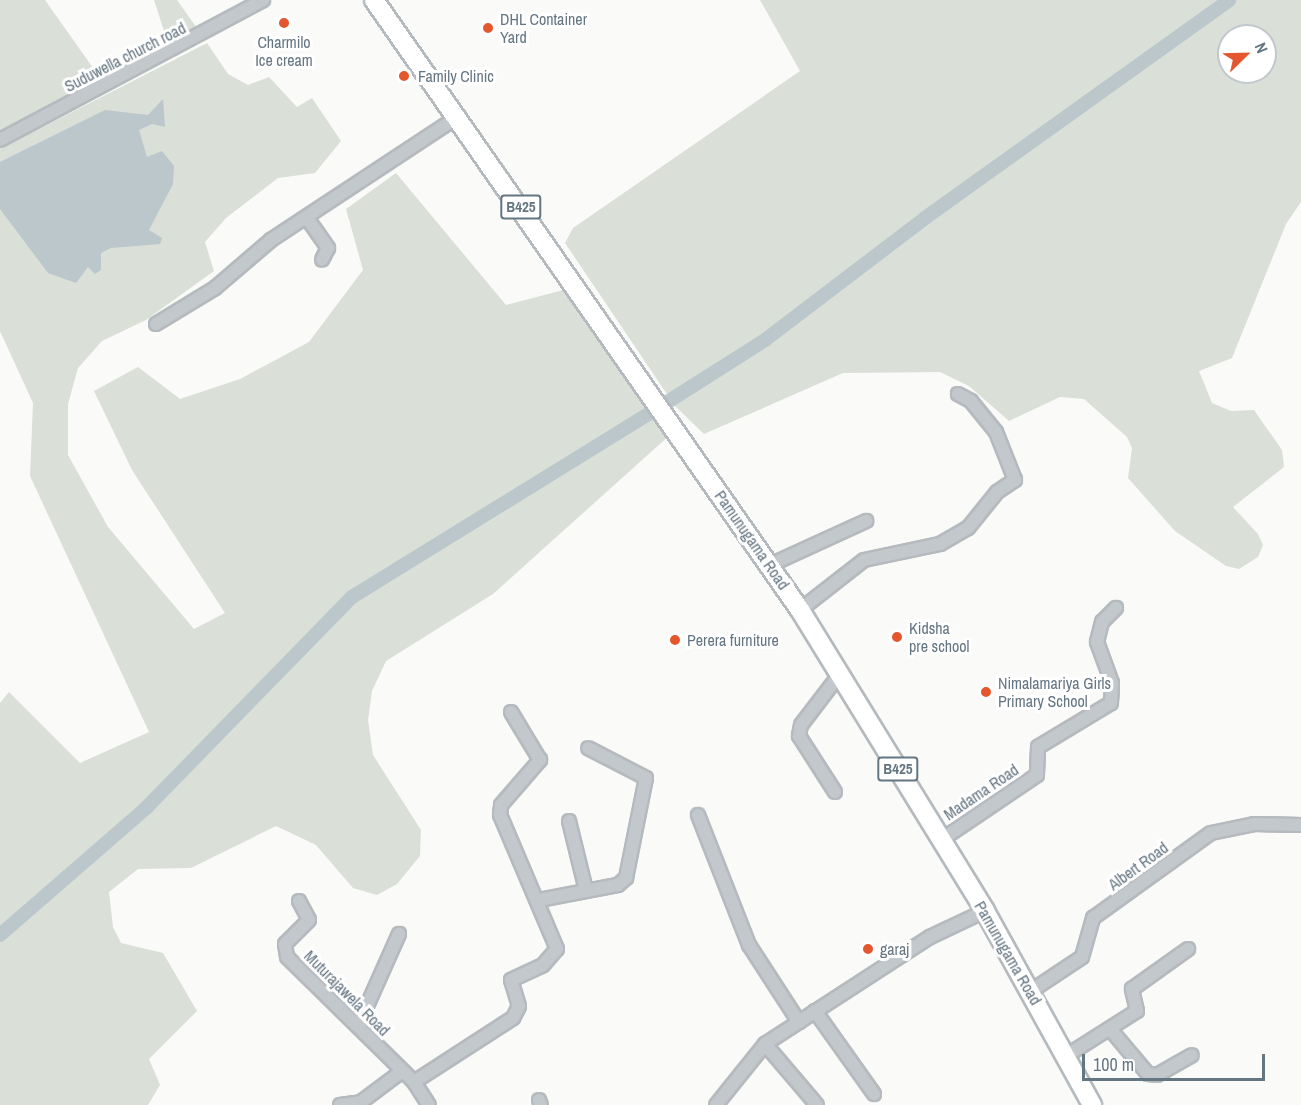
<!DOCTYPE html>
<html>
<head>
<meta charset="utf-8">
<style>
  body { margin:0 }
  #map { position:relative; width:1301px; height:1105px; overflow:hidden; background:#fafaf8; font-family:"Archivo Narrow",sans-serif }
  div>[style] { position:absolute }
  .green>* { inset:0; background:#dadfd7 }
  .water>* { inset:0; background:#bbc7cb }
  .canal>* { height:14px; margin:-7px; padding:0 7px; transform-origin:7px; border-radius:7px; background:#bbc7cb }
  .roads { filter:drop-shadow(2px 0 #b5babe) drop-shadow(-2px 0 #b5babe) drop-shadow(0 2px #b5babe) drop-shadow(0 -2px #b5babe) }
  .minor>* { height:12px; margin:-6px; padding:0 6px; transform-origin:6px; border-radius:6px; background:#c3c8cc }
  .primary>* { height:18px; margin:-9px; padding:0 9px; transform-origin:9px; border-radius:9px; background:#fff }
  .dots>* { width:16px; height:16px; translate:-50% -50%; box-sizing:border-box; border:3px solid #fff; border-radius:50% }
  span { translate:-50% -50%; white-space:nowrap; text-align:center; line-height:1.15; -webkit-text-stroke:6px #fff; paint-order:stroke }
  .shield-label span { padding:2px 4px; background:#fff; border:2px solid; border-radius:4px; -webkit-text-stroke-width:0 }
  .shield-label { font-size:15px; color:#657683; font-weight:700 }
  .poi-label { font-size:16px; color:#657683 }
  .left { translate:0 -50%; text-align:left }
  .street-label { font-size:16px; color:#657683 }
  .north { position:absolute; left:1217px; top:24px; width:60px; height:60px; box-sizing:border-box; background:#fff; border:2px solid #c1c8cd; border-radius:50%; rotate:67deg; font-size:16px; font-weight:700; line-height:24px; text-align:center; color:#657683 }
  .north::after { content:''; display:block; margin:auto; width:21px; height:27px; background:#e4572e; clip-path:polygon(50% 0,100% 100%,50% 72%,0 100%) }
  .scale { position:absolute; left:1082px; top:1054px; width:183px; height:27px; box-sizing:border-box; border:3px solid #657683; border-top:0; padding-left:8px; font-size:18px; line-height:21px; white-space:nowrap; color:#657683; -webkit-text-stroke:4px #fff; paint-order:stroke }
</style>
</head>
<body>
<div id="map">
  <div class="green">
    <div style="clip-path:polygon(0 0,45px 0,103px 82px,0 133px)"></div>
    <div style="clip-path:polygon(154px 0,177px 0,199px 31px,159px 51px,164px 31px)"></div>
    <div style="clip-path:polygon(evenodd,760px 0,1301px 0,1301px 202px,1286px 224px,1232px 358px,1199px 371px,1212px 403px,1231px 411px,1254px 410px,1282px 450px,1284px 467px,1233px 507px,1258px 534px,1263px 545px,1258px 557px,1239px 569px,1226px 566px,1175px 531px,1128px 478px,1132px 448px,1127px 437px,1084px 399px,1060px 397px,1009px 421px,969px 386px,940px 372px,843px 373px,704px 434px,675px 406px,565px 243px,573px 228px,800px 71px,760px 0,1229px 36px,1265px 36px,1265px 72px,1229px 72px,1229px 36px)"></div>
    <div style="clip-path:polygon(207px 43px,228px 74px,248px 85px,269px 77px,297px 107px,312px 98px,341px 141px,315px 173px,278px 178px,226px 218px,205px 242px,214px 271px,146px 320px,102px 341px,78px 368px,68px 404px,68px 455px,108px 527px,194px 629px,225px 613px,132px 470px,94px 391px,138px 367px,180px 399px,240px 379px,309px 342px,363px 270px,346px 209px,396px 173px,506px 305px,567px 289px,671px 434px,493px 594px,386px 661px,372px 691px,368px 720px,373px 755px,421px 830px,420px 856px,397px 884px,377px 895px,353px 888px,316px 845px,276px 826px,191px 868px,138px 869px,109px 892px,113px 927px,121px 943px,163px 953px,197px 1011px,149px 1059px,160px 1085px,148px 1105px,0 1105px,0 703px,9px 692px,80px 763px,149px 732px,30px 476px,33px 403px,0 331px,0 149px)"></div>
  </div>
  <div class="water">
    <div style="clip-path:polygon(163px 99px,165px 127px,152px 124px,139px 130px,147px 157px,162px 151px,174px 166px,173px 184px,149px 230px,162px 238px,160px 244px,111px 248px,101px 253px,101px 270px,95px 274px,88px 267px,76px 283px,48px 273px,0 209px,0 162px,105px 110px,148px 115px)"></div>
  </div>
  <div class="canal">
    <div style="left:669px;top:401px;width:114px;rotate:-32.4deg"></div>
    <div style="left:765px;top:340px;width:201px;rotate:-37.3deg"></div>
    <div style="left:925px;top:218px;width:374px;rotate:-35.6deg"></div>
    <div style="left:0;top:935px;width:194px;rotate:-41deg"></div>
    <div style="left:146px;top:808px;width:295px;rotate:-45.7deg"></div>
    <div style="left:352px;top:597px;width:350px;rotate:-31.7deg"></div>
  </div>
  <div class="roads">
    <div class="minor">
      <div style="left:0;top:140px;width:298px;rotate:-28deg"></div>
      <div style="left:307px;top:218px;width:37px;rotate:55deg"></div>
      <div style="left:328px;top:248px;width:13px;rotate:117deg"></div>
      <div style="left:156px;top:324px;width:69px;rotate:-31.4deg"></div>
      <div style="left:215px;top:288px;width:74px;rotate:-40.6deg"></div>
      <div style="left:271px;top:240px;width:225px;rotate:-33.4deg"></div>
      <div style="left:770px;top:565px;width:106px;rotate:-24.6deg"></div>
      <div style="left:800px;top:610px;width:81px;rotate:-38deg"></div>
      <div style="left:864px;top:560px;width:78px;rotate:-11.9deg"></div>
      <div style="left:940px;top:544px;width:32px;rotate:-30deg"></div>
      <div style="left:968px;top:528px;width:46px;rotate:-51.1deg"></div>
      <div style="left:997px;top:492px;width:22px;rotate:-34deg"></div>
      <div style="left:1015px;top:480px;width:52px;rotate:-111.6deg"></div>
      <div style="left:996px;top:432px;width:40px;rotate:-129deg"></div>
      <div style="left:971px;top:401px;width:15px;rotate:-152deg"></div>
      <div style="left:835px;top:792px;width:67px;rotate:-122.7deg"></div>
      <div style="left:799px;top:736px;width:11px;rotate:-80deg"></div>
      <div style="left:801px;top:725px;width:64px;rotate:-52.6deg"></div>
      <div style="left:698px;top:815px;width:140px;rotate:68.6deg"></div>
      <div style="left:749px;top:945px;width:92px;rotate:57deg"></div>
      <div style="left:569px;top:821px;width:71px;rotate:76.2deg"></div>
      <div style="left:941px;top:840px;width:116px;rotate:-34.1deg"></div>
      <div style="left:1037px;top:775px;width:28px;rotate:-88deg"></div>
      <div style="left:1038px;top:747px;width:85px;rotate:-31.1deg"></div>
      <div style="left:1111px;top:703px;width:20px;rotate:-87deg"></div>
      <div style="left:1112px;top:683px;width:44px;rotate:-110.1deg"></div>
      <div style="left:1097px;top:642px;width:21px;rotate:-76deg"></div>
      <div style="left:1102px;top:622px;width:20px;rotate:-45deg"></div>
      <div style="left:539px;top:900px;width:80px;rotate:-10.8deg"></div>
      <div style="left:618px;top:885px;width:11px;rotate:-41deg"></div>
      <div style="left:626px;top:878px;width:102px;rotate:-78.7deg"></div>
      <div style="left:646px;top:778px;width:65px;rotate:-152.7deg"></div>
      <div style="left:299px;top:901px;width:21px;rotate:62deg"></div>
      <div style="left:309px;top:920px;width:34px;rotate:135deg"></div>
      <div style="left:285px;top:944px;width:13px;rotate:81deg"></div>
      <div style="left:287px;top:957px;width:178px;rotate:44.5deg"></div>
      <div style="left:414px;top:1082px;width:27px;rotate:57deg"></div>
      <div style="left:1031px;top:991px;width:61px;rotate:-33.7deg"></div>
      <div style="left:1082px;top:957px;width:41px;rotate:-74.2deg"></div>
      <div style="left:1093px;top:918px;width:145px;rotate:-35.8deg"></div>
      <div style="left:1211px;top:833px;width:44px;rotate:-11.8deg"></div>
      <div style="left:1254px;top:824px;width:47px;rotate:1.2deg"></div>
      <div style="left:815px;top:1011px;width:102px;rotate:54.6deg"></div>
      <div style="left:358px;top:1026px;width:101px;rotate:-66deg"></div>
      <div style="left:1110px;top:1029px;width:59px;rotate:49.8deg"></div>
      <div style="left:1148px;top:1074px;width:9px;rotate:6deg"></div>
      <div style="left:1157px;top:1075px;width:40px;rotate:-29.7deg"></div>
      <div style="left:765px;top:1044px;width:80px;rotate:49.6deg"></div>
      <div style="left:1066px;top:1056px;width:84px;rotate:-32.4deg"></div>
      <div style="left:1137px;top:1011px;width:23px;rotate:-103deg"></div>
      <div style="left:1132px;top:989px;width:69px;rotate:-35.5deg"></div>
      <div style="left:414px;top:1082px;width:118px;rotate:-32.9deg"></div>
      <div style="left:513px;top:1018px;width:13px;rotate:-63deg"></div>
      <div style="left:519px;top:1006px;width:27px;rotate:-107deg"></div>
      <div style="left:511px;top:980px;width:35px;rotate:-25deg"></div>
      <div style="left:543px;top:965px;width:21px;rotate:-49deg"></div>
      <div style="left:557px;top:949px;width:146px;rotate:-113deg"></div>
      <div style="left:500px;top:815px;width:10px;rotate:-84deg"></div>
      <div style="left:501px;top:805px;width:60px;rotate:-49.1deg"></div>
      <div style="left:540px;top:760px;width:56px;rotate:-121.1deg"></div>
      <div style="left:539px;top:1100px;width:5px;rotate:68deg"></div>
      <div style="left:340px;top:1105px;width:21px;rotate:-8deg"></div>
      <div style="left:361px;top:1102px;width:50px;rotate:-36.9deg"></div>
      <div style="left:716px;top:1105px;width:78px;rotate:-51.2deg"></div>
      <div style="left:765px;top:1044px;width:197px;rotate:-33deg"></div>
      <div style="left:930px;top:937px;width:61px;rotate:-25.3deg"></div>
    </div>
    <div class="primary">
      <div style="left:374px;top:0;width:744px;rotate:55.07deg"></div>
      <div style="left:800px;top:610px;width:353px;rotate:58.4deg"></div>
      <div style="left:985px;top:911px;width:222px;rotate:61.1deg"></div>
    </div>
  </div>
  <div class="dots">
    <div style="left:284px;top:23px;background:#e4572e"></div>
    <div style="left:488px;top:28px;background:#e4572e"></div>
    <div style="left:404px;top:76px;background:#e4572e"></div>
    <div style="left:897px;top:637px;background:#e4572e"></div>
    <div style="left:675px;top:640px;background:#e4572e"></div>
    <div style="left:986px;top:692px;background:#e4572e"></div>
    <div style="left:868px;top:949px;background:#e4572e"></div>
  </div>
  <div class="shield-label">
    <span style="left:521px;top:207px">B425</span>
    <span style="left:898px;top:769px">B425</span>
  </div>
  <div class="poi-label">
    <span class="left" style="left:500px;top:28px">DHL Container<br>Yard</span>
    <span style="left:284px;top:51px">Charmilo<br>Ice cream</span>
    <span class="left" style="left:418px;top:76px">Family Clinic</span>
    <span class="left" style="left:909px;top:637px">Kidsha<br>pre school</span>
    <span class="left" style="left:687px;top:640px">Perera furniture</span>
    <span class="left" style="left:998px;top:692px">Nimalamariya Girls<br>Primary School</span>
    <span class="left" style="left:880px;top:949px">garaj</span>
  </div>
  <div class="street-label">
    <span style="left:125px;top:57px;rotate:-27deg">Suduwella church road</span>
    <span style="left:752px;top:540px;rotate:55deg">Pamunugama Road</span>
    <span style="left:981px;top:792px;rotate:-34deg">Madama Road</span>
    <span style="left:1138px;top:866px;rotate:-36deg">Albert Road</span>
    <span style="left:1008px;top:953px;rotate:60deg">Pamunugama Road</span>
    <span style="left:347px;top:993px;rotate:45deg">Muturajawela Road</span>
  </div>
  <div class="north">N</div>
  <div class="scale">100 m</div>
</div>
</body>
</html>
